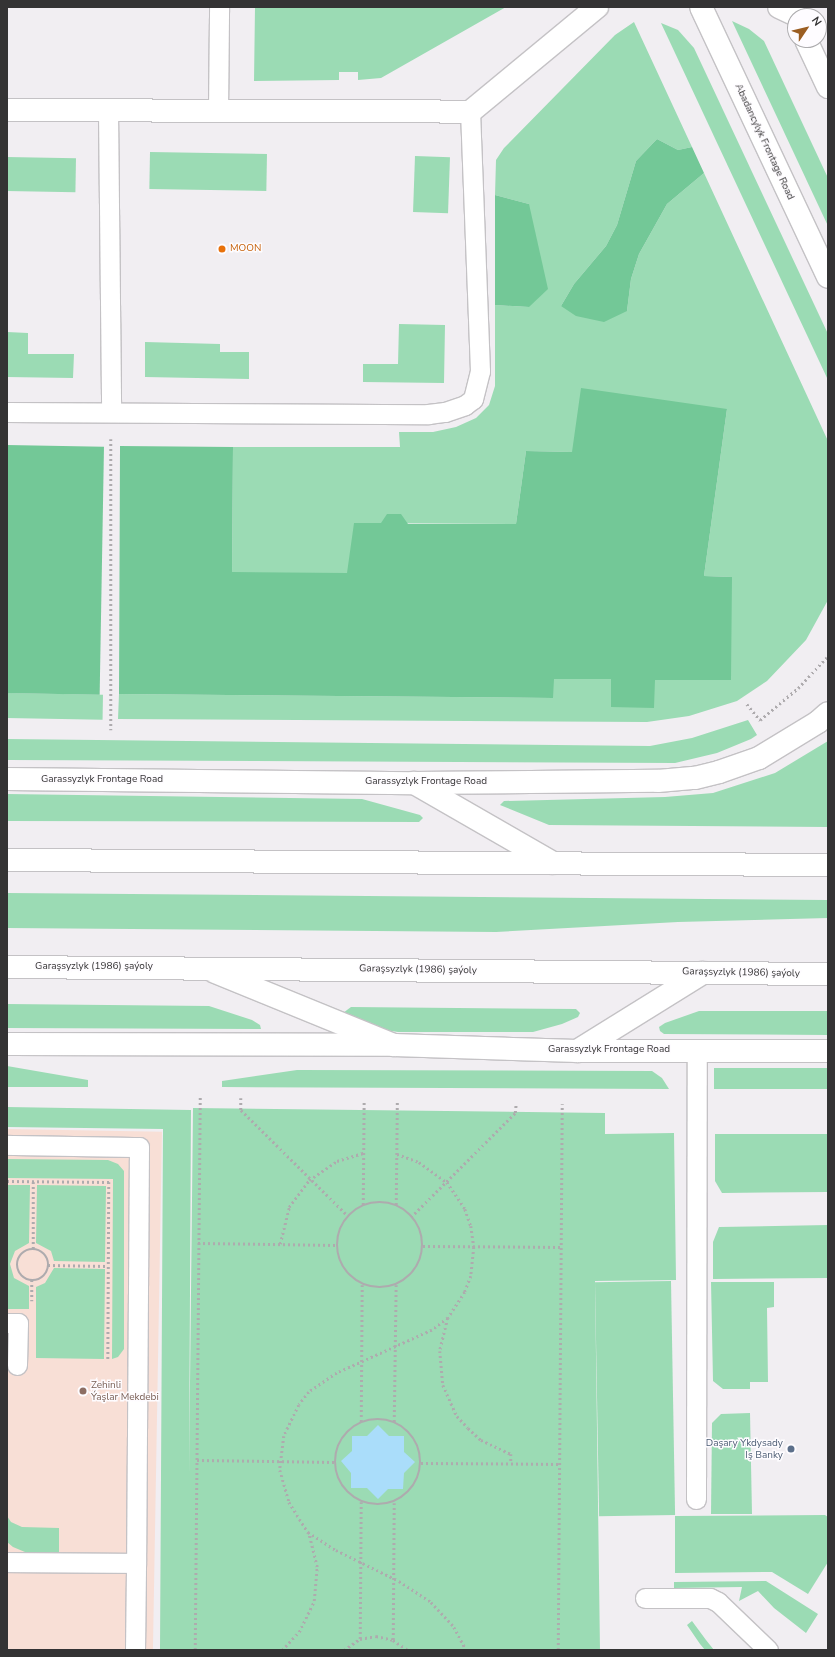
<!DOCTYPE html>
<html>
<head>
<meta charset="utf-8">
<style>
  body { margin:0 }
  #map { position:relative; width:835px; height:1657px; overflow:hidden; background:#f1eef2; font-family:"Nunito Sans",sans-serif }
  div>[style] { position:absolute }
  .education>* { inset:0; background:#f8dfd6; transform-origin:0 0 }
  .green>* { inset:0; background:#9bdbb4; transform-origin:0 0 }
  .forest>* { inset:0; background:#73c897; transform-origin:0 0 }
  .water>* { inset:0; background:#aaddfa }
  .path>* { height:2.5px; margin-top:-1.25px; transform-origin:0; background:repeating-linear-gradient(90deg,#aeabae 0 2px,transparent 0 5px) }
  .path>.ring { margin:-1.25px; padding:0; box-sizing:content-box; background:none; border:2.5px solid #aeabae; border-radius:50% }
  .roads { filter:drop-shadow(1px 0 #c4c2c5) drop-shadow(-1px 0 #c4c2c5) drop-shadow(0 1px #c4c2c5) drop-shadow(0 -1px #c4c2c5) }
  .service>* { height:19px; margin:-9.5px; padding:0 9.5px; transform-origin:9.5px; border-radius:9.5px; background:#fff }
  .minor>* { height:22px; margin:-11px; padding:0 11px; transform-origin:11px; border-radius:11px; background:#fff }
  .primary>* { height:22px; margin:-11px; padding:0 11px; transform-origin:11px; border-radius:11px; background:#fff }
  .dots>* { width:11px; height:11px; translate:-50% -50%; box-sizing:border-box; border:2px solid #fefcff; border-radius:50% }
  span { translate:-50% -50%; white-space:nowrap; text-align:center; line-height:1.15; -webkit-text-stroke:3px #fefcff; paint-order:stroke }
  .street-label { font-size:10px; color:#343334 }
  .food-label { font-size:10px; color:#c56008 }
  .left { translate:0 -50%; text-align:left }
  .education-label { font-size:10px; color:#785e54 }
  .service-label { font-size:10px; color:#4e5e75 }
  .right { translate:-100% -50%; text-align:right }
  .frame { position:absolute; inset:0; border:8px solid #343334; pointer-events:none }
  .north { position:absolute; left:787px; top:8px; width:40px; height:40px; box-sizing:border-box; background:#fefcff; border:1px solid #adacae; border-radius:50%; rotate:55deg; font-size:11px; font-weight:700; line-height:16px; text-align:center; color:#343334 }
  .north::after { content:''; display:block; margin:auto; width:14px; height:18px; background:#9b5e22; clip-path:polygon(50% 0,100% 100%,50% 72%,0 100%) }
</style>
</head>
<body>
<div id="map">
  <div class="education">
    <div style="left:7px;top:1129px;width:155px;height:521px;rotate:1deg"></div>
  </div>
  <div class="green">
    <div style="clip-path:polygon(255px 7px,506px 7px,381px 78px,358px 80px,358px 72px,339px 72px,339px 80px,254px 81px)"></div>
    <div style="clip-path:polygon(732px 21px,749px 29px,764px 41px,828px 178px,828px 226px)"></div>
    <div style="clip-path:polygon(634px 22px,692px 147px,678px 150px,657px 139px,636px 161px,617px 225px,606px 246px,574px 284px,561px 306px,627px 311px,631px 279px,639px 254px,667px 204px,704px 173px,828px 441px,828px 600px,806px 640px,767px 681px,737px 701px,689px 716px,647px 722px,118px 719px,119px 694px,553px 698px,553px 679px,611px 679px,611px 707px,654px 707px,654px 680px,732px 577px,704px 576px,727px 409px,572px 452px,526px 451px,516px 524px,355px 523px,348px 573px,232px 573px,233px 447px,400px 447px,399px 432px,433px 432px,456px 427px,476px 418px,489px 405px,495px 386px,495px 305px,529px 307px,529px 204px,495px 195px,496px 160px,504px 148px,615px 35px)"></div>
    <div style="clip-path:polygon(661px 23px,678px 30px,694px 48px,828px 334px,828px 380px)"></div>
    <div style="left:150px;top:152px;width:117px;height:37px;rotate:1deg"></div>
    <div style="left:415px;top:156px;width:35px;height:56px;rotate:2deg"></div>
    <div style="left:7px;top:157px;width:69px;height:34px;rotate:1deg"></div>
    <div style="clip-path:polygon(399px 324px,445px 325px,444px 383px,363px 382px,363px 364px,398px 364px)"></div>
    <div style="clip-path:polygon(7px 332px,28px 333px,28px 354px,74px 354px,73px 378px,7px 377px)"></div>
    <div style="clip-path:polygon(145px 342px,220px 344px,220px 352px,249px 352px,249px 379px,145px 377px)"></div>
    <div style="left:7px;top:693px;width:96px;height:25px;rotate:1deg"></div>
    <div style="clip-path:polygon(748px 720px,757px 735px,751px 739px,717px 753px,675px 763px,7px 760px,7px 739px,650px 746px,692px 738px)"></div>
    <div style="clip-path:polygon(828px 741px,828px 827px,549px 825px,500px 805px,504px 801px,665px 797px,713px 793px,775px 773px)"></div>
    <div style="clip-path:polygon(7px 794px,362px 799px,420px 815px,423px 818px,419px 822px,7px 821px)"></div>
    <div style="clip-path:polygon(7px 893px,828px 900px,828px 918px,678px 922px,496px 932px,7px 928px)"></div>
    <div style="clip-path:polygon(7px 1004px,209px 1006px,252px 1020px,260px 1025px,261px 1029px,7px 1028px)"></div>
    <div style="clip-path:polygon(351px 1007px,576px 1009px,580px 1013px,578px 1017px,562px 1024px,533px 1032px,398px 1032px,385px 1030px,343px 1013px)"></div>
    <div style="clip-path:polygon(699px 1011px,828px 1011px,828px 1035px,664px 1034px,660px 1031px,659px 1027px,665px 1023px)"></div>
    <div style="clip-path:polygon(7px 1066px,88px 1080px,88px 1087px,7px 1087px)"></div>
    <div style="left:714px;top:1068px;width:114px;height:21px"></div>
    <div style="clip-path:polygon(297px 1070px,652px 1071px,662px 1078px,669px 1089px,222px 1087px,222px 1081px)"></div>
    <div style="clip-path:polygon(7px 1107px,191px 1110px,189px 1475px,193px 1108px,605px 1113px,605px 1134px,674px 1133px,676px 1280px,595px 1281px,600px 1650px,160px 1650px,163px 1129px,7px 1127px)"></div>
    <div style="clip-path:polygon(715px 1134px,828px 1134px,828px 1192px,722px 1193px,715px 1181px)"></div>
    <div style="clip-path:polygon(7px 1159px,108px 1160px,118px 1164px,124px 1171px,124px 1349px,118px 1357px,112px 1359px,113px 1179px,7px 1178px)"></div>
    <div style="clip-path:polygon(7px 1185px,30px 1185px,29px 1243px,15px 1251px,10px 1264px,14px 1278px,29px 1286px,29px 1309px,7px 1309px)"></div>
    <div style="clip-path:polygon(37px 1185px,106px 1186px,105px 1262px,54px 1261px,51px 1251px,36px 1243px)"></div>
    <div style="clip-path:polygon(828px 1225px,828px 1278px,713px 1279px,713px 1242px,719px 1227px)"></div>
    <div style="clip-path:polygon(54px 1268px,105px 1269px,104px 1359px,36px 1358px,36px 1287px,45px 1283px)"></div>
    <div style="left:671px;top:1281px;width:234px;height:76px;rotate:89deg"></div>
    <div style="clip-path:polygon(711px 1282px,774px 1282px,774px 1307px,767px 1308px,768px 1382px,750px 1382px,750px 1389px,723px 1389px,713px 1381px)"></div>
    <div style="clip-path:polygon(750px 1413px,752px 1514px,711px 1514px,712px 1423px,721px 1414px)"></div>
    <div style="clip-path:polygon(825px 1515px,828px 1517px,828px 1562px,808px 1594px,772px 1572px,675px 1573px,675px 1516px)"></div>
    <div style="clip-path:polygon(7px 1516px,11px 1522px,22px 1527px,59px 1528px,59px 1553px,25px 1552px,13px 1547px,7px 1542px)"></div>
    <div style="clip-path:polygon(766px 1581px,818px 1614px,806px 1633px,774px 1608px,758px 1591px,739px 1601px,742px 1587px,674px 1588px,674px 1582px)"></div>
    <div style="clip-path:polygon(692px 1621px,706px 1640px,714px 1650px,705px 1650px,700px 1644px,687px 1625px)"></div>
  </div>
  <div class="forest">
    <div style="clip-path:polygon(657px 139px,678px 150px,692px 147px,704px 173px,667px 204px,639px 254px,631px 279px,627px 311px,604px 322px,576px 316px,561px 306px,574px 284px,606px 246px,617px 225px,636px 161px)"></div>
    <div style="clip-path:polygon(495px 195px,529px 204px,548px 289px,529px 307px,495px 305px)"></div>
    <div style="clip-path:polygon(581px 388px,727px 409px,704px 576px,732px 577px,731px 680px,655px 680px,654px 708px,611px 707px,611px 679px,554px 679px,553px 698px,119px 694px,120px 446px,233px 447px,232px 572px,347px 573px,354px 523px,381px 523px,387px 514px,401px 514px,408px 524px,516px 524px,526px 451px,572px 452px)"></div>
    <div style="left:7px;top:445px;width:97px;height:248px;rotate:1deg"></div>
  </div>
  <div class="water">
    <div style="clip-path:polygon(378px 1425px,389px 1436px,404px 1436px,404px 1452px,415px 1462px,404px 1473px,403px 1489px,388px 1489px,378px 1499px,367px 1488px,351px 1488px,351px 1473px,341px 1461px,352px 1451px,352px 1436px,367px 1436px)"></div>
  </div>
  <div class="path">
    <div style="left:111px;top:439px;width:291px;rotate:90deg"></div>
    <div style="left:747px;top:704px;width:21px;rotate:51deg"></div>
    <div style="left:760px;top:720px;width:50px;rotate:-40.1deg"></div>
    <div style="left:798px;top:688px;width:42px;rotate:-46.9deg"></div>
    <div style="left:241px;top:1098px;width:12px;rotate:90deg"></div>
    <div style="left:241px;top:1110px;width:151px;rotate:44.7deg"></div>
    <div style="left:397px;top:1154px;width:23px;rotate:20deg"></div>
    <div style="left:419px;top:1162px;width:34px;rotate:36deg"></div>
    <div style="left:447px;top:1182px;width:32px;rotate:56deg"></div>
    <div style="left:465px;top:1209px;width:18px;rotate:71deg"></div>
    <div style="left:471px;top:1226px;width:21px;rotate:82deg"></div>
    <div style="left:474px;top:1247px;width:29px;rotate:96deg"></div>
    <div style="left:471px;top:1276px;width:17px;rotate:111deg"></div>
    <div style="left:465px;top:1292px;width:31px;rotate:123deg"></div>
    <div style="left:448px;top:1318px;width:34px;rotate:104deg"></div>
    <div style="left:440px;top:1351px;width:34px;rotate:85deg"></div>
    <div style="left:443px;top:1385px;width:34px;rotate:66deg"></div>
    <div style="left:457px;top:1416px;width:16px;rotate:47deg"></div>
    <div style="left:468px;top:1428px;width:18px;rotate:43deg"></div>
    <div style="left:481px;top:1440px;width:33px;rotate:25deg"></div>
    <div style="left:511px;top:1454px;width:9px;rotate:90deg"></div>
    <div style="left:7px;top:1181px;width:102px;rotate:0.6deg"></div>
    <div style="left:109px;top:1182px;width:177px;rotate:90.3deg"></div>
    <div class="ring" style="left:337px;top:1202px;width:83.5px;height:83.5px"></div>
    <div style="left:363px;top:1205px;width:105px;rotate:-89.5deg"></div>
    <div style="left:396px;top:1205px;width:104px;rotate:-89.4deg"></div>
    <div style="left:411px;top:1217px;width:147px;rotate:-45deg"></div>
    <div style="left:515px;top:1113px;width:10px;rotate:-84deg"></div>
    <div style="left:198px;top:1243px;width:138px;rotate:0.8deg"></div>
    <div style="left:280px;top:1244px;width:38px;rotate:-76deg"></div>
    <div style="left:289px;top:1207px;width:34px;rotate:-53deg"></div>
    <div style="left:309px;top:1180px;width:34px;rotate:-34deg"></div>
    <div style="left:337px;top:1161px;width:28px;rotate:-17deg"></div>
    <div style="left:423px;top:1246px;width:138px;rotate:0.4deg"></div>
    <div style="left:33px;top:1249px;width:67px;rotate:-90deg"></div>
    <div class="ring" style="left:17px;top:1249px;width:29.5px;height:29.5px"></div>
    <div style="left:48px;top:1265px;width:60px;rotate:1deg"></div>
    <div style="left:32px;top:1280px;width:21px;rotate:90deg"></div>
    <div style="left:448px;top:1318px;width:20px;rotate:143deg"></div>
    <div style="left:432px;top:1330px;width:104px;rotate:155.6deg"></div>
    <div style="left:337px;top:1373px;width:34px;rotate:146deg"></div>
    <div style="left:309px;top:1392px;width:16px;rotate:128deg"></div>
    <div style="left:299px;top:1405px;width:34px;rotate:116deg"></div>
    <div style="left:284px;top:1436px;width:34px;rotate:97deg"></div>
    <div style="left:280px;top:1470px;width:33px;rotate:74deg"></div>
    <div style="left:289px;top:1502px;width:36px;rotate:58deg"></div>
    <div style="left:308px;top:1532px;width:33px;rotate:33deg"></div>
    <div style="left:336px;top:1550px;width:70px;rotate:26.2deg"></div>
    <div style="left:399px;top:1581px;width:38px;rotate:33deg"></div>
    <div style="left:431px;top:1602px;width:34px;rotate:47deg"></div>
    <div style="left:454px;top:1627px;width:26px;rotate:62deg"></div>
    <div class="ring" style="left:335px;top:1419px;width:83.5px;height:83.5px"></div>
    <div style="left:361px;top:1422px;width:137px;rotate:-89.6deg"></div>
    <div style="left:394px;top:1422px;width:137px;rotate:-89.2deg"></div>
    <div style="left:197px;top:1460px;width:137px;rotate:0.8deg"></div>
    <div style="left:421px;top:1463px;width:139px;rotate:0.4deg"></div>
    <div style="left:360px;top:1639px;width:137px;rotate:-89.6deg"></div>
    <div style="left:393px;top:1640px;width:137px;rotate:-89.6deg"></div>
    <div style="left:195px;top:1650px;width:553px;rotate:-89.48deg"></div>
    <div style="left:282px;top:1650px;width:25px;rotate:-47deg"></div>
    <div style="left:299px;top:1632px;width:34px;rotate:-64deg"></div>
    <div style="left:314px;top:1601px;width:34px;rotate:-85deg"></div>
    <div style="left:317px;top:1567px;width:36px;rotate:-104deg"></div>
    <div style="left:344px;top:1650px;width:19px;rotate:-35deg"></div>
    <div style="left:360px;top:1639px;width:16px;rotate:-11deg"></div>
    <div style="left:376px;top:1636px;width:17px;rotate:13deg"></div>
    <div style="left:393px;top:1640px;width:18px;rotate:34deg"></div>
    <div style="left:558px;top:1650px;width:546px;rotate:-89.58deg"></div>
  </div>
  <div class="roads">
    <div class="service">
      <div style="left:108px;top:110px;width:302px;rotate:89.4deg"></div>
      <div style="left:218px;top:111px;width:104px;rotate:-89.4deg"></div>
      <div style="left:7px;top:412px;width:421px;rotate:0.3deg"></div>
      <div style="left:428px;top:414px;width:17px;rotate:-7deg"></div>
      <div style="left:445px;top:412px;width:21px;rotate:-19deg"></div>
      <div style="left:465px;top:405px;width:10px;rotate:-37deg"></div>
      <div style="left:473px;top:399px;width:29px;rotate:-76deg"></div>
      <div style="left:480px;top:371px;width:259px;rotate:-92.2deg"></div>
      <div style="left:7px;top:1145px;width:132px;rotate:0.9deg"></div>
      <div style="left:139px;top:1147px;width:416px;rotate:90.4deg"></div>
      <div style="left:136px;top:1563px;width:129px;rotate:-179.6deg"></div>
      <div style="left:7px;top:1323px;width:11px"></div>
      <div style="left:18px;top:1323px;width:42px;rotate:91.4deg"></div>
      <div style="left:696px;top:1499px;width:449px;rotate:-89.9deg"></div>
      <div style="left:645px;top:1598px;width:65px"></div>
      <div style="left:710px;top:1598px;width:9px;rotate:27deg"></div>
      <div style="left:718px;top:1602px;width:69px;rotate:43.8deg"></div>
      <div style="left:135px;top:1650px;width:87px;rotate:-89.3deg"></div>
    </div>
    <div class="minor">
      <div style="left:701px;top:7px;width:298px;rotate:64.8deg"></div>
      <div style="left:7px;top:110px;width:463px;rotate:0.2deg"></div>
      <div style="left:470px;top:112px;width:165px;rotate:-39.6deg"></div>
      <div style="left:7px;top:779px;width:407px;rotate:0.6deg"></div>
      <div style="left:414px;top:783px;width:244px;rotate:-0.5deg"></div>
      <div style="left:658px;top:781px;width:37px;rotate:-5deg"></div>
      <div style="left:695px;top:778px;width:25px;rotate:-14deg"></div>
      <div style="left:719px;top:772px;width:42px;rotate:-19.3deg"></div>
      <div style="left:759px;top:758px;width:69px;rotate:-31.4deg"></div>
      <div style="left:818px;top:722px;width:13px;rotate:-42deg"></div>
      <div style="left:7px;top:1044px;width:387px;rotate:0.1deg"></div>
      <div style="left:394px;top:1045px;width:183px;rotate:1.9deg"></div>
      <div style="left:577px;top:1051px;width:251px"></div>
    </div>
    <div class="primary">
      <div style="left:779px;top:7px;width:17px;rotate:25deg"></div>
      <div style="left:806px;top:40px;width:52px;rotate:64.9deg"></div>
      <div style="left:414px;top:783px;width:160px;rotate:29.9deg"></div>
      <div style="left:7px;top:860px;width:821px;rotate:0.35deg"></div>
      <div style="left:7px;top:967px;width:821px;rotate:0.49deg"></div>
      <div style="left:215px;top:972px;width:193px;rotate:22.2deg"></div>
      <div style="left:577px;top:1051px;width:148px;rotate:-31.8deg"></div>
    </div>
  </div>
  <div class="dots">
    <div style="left:222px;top:249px;background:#e8710a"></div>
    <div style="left:83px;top:1391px;background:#8d6e63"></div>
    <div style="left:791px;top:1449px;background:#5c6f8a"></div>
  </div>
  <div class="street-label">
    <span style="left:764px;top:142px;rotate:65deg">Abadancylyk Frontage Road</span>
    <span style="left:102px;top:780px">Garassyzlyk Frontage Road</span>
    <span style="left:426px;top:782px">Garassyzlyk Frontage Road</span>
    <span style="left:94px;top:967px">Garaşsyzlyk (1986) şaýoly</span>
    <span style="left:418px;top:970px;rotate:1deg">Garaşsyzlyk (1986) şaýoly</span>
    <span style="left:741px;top:973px;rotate:1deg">Garaşsyzlyk (1986) şaýoly</span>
    <span style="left:609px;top:1050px">Garassyzlyk Frontage Road</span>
  </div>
  <div class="food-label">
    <span class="left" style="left:230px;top:249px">MOON</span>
  </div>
  <div class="education-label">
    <span class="left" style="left:91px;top:1391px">Zehinli<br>Ýaşlar Mekdebi</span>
  </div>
  <div class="service-label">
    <span class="right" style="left:783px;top:1449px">Daşary Ykdysady<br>Iş Banky</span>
  </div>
  <div class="frame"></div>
  <div class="north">N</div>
</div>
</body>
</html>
